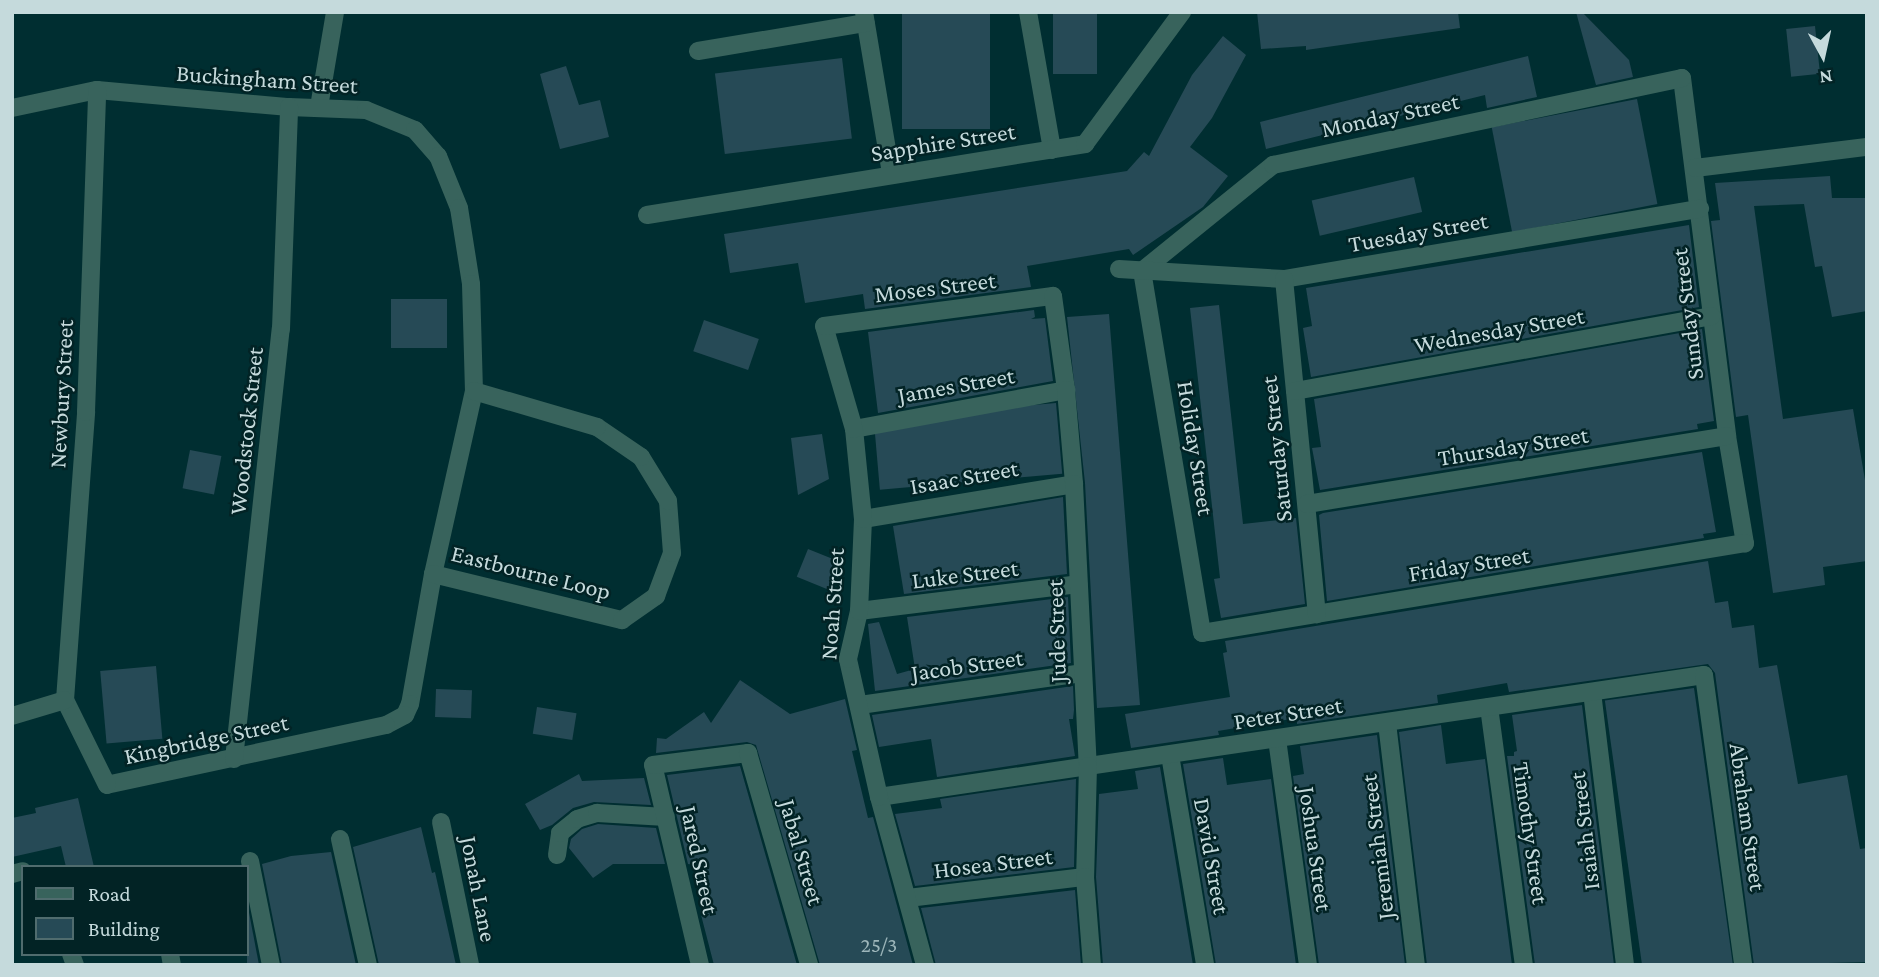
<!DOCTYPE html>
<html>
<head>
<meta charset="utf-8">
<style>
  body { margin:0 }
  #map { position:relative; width:1879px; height:977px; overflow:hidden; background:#002e31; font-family:"Crimson Pro",serif }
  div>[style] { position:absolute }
  .building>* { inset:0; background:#264a56; transform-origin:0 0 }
  .street>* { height:18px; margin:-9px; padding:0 9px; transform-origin:9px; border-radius:9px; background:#38635c }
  span { translate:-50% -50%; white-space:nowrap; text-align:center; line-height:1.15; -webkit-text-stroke:5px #022325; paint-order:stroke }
  .number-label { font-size:21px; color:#9db6ba }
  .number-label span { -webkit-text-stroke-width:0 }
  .street-label { font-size:24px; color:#c5dadc }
  .frame { position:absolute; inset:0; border:14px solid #c5dadc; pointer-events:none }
  .legend { position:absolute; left:21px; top:865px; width:228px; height:91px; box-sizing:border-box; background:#022325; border:2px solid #506c6e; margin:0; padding:9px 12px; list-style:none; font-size:21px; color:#c5dadc }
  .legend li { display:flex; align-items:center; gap:14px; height:35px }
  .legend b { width:35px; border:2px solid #506c6e }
  .north { position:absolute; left:1788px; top:21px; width:70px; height:70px; -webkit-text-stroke:5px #022325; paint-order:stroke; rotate:172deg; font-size:19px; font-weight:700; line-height:28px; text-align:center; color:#c5dadc }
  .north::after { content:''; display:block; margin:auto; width:24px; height:32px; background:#c5dadc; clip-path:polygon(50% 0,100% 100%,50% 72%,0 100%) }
</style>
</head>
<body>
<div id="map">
  <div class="building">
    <div style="left:902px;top:12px;width:88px;height:117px"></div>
    <div style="left:1053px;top:12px;width:44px;height:62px"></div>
    <div style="clip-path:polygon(1257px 12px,1458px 12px,1460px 28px,1306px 50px,1306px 46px,1261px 49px)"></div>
    <div style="clip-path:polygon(1576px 12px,1582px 12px,1629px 60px,1633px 77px,1596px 85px)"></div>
    <div style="left:1815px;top:26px;width:48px;height:29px;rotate:84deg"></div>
    <div style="clip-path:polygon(1223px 36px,1246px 55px,1212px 118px,1190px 147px,1228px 176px,1203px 207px,1133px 255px,1129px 249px,1027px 266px,1031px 287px,865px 309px,863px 294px,805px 303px,798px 263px,730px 273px,724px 234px,1127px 171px,1144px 152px,1149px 156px,1192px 75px)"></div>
    <div style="clip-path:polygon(1528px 56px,1537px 97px,1487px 108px,1485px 95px,1266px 149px,1260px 122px)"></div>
    <div style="left:842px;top:58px;width:81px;height:128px;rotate:83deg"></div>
    <div style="clip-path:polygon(566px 66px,579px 105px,600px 100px,609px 137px,560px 149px,540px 74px)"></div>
    <div style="left:1637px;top:99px;width:107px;height:148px;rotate:79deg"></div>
    <div style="clip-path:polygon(1830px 176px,1832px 198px,1867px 198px,1867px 311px,1832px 317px,1822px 266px,1815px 267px,1804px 204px,1754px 206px,1783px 419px,1853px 409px,1867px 492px,1867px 561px,1823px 567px,1825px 585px,1773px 593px,1748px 415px,1736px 417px,1711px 221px,1720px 220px,1715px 183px)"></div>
    <div style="left:1414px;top:177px;width:36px;height:105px;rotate:77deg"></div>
    <div style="clip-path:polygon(1689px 225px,1699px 307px,1311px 377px,1303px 328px,1312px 326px,1306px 288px)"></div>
    <div style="left:447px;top:299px;width:49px;height:56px;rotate:90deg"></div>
    <div style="clip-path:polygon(1219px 305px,1243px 524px,1296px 518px,1305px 604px,1221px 618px,1214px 579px,1220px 578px,1190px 308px)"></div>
    <div style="clip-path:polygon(1034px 310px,1035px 317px,1031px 319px,1045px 318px,1053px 381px,878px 413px,868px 332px)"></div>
    <div style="clip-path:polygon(1109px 314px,1140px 705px,1097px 708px,1085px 483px,1067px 317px)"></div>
    <div style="left:704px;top:320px;width:58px;height:33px;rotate:19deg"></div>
    <div style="clip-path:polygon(1702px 329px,1714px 421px,1697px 424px,1698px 429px,1320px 490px,1312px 448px,1321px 447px,1314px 399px)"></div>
    <div style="left:1056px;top:403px;width:71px;height:183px;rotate:85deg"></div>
    <div style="clip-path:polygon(822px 434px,829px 479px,798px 495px,791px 438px)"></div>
    <div style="left:190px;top:450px;width:32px;height:39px;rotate:11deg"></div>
    <div style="clip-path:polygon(1702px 452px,1716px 532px,1703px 534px,1704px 538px,1327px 601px,1319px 515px,1323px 513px)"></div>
    <div style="clip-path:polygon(1063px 497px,1067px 574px,904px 594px,893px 526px)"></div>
    <div style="left:808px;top:549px;width:37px;height:30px;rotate:22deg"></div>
    <div style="clip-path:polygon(1708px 561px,1715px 603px,1728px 601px,1732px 628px,1754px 625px,1759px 668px,1777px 665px,1798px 784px,1847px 775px,1860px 849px,1867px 848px,1867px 962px,1754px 965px,1715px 673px,1708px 664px,1509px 692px,1507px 683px,1437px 695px,1438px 703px,1297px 724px,1297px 718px,1218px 731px,1219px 735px,1131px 748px,1125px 714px,1230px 697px,1223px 653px,1227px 652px,1225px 641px)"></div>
    <div style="clip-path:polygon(1068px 597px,1071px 663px,875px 691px,868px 624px,879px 622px,897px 674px,915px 669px,907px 617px)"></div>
    <div style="left:156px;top:666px;width:73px;height:56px;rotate:85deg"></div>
    <div style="clip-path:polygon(740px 680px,790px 714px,845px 699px,857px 750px,852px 751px,868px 818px,873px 817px,913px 965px,820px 965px,756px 745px,747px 742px,656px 753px,657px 738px,666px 739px,704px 712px,711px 723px)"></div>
    <div style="clip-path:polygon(1073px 686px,1074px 710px,1073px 719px,1069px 719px,1075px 756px,937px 777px,931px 739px,879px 747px,872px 715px)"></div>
    <div style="left:1694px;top:688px;width:279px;height:90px;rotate:82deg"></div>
    <div style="left:436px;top:689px;width:36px;height:28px;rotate:2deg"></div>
    <div style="clip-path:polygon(1582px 705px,1614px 965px,1535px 965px,1507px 756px,1514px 756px,1514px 752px,1517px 751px,1512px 715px)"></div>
    <div style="left:537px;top:707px;width:40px;height:27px;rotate:9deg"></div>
    <div style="clip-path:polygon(1441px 725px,1446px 764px,1485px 759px,1512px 965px,1427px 965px,1399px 732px)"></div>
    <div style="clip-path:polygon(1377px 735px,1405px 965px,1319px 965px,1293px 776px,1304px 774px,1300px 746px)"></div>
    <div style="clip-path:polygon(1223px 758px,1227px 785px,1271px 779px,1296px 965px,1216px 965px,1183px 764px)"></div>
    <div style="clip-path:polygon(740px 766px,797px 965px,714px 965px,700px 911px,706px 909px,694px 865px,688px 864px,667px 775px)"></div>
    <div style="clip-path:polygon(1160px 767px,1193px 965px,1103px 965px,1096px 877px,1099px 794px,1138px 789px,1135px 771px)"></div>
    <div style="clip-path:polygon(579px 774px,582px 781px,644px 778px,651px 805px,594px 802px,573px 808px,552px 825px,540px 830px,525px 804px)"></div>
    <div style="clip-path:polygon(1076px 779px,1074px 867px,915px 886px,895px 814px,942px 808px,940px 799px)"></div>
    <div style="clip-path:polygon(78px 798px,94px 867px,66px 867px,61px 846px,12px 857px,12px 818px,36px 813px,35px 808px)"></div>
    <div style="clip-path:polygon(598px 824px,656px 828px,665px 864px,613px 864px,593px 878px,569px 848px,571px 839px,582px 829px)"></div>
    <div style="clip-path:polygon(421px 827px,432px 873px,435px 872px,456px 965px,379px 965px,353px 847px)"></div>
    <div style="clip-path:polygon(331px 852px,356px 965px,282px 965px,262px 864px,291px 856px)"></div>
    <div style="clip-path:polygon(1075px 890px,1081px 965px,936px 965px,921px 908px)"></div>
    <div style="clip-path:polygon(247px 902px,259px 965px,247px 965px)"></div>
  </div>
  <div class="street">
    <div style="left:864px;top:12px;width:164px;rotate:80.5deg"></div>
    <div style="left:1028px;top:12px;width:140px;rotate:80.1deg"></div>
    <div style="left:698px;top:51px;width:170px;rotate:-9.5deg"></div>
    <div style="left:1682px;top:78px;width:361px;rotate:82.8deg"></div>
    <div style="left:1727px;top:436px;width:109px;rotate:80.5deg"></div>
    <div style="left:1745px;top:543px;width:550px;rotate:170.59deg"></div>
    <div style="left:1202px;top:633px;width:367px;rotate:-99.4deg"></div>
    <div style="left:1142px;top:271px;width:169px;rotate:-39deg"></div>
    <div style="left:1273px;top:165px;width:418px;rotate:-12deg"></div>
    <div style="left:319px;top:107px;width:96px;rotate:-80.4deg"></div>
    <div style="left:12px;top:108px;width:87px;rotate:-12deg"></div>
    <div style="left:97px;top:90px;width:193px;rotate:5.1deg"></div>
    <div style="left:289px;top:107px;width:77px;rotate:2.2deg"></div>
    <div style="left:366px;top:110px;width:53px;rotate:22.2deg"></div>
    <div style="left:415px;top:130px;width:35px;rotate:49deg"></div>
    <div style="left:438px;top:156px;width:56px;rotate:68deg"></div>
    <div style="left:459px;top:208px;width:77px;rotate:81deg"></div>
    <div style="left:471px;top:284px;width:107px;rotate:88.4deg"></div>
    <div style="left:474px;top:391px;width:188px;rotate:102.6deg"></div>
    <div style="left:433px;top:574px;width:132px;rotate:100deg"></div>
    <div style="left:410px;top:704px;width:12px;rotate:114deg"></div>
    <div style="left:405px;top:715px;width:21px;rotate:152deg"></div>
    <div style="left:386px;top:725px;width:285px;rotate:167.9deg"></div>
    <div style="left:107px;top:785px;width:95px;rotate:-116.3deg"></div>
    <div style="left:1695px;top:168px;width:173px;rotate:-7deg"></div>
    <div style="left:647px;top:215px;width:444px;rotate:-9.2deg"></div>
    <div style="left:1085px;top:144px;width:164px;rotate:-53.7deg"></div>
    <div style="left:1119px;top:269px;width:165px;rotate:3.5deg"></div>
    <div style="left:1284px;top:279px;width:422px;rotate:-9.6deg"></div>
    <div style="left:1284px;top:279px;width:337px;rotate:84.4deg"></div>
    <div style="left:1295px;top:391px;width:423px;rotate:-10.2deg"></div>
    <div style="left:854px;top:429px;width:216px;rotate:-10.4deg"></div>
    <div style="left:1307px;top:504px;width:425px;rotate:-9.2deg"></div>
    <div style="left:863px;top:519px;width:214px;rotate:-9.4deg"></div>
    <div style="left:433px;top:574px;width:195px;rotate:13.7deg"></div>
    <div style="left:622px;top:620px;width:42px;rotate:-35.2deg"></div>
    <div style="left:656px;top:596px;width:46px;rotate:-69.6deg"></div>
    <div style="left:672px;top:553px;width:52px;rotate:-94.4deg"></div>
    <div style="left:668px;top:501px;width:52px;rotate:-121.5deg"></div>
    <div style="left:641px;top:457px;width:53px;rotate:-145.7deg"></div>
    <div style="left:597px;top:427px;width:128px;rotate:-163.7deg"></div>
    <div style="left:859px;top:611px;width:221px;rotate:-7deg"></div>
    <div style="left:1592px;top:692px;width:275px;rotate:83.1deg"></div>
    <div style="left:65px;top:700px;width:289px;rotate:-85.8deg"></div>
    <div style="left:86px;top:412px;width:322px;rotate:-88deg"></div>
    <div style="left:860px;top:705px;width:224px;rotate:-8.2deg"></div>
    <div style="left:1489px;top:707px;width:260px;rotate:82.3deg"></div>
    <div style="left:12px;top:716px;width:55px;rotate:-16.8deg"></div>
    <div style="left:1387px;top:723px;width:244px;rotate:83.2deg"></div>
    <div style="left:1277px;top:739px;width:228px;rotate:82.2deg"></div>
    <div style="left:1170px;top:755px;width:213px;rotate:80.5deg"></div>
    <div style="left:234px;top:759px;width:433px;rotate:-83.8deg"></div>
    <div style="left:281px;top:329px;width:222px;rotate:-87.9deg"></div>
    <div style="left:879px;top:797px;width:834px;rotate:-8.41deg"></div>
    <div style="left:1704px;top:675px;width:293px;rotate:82.3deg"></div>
    <div style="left:441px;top:822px;width:146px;rotate:78.5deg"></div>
    <div style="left:340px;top:839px;width:129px;rotate:77.5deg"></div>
    <div style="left:557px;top:855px;width:22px;rotate:-82deg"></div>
    <div style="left:560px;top:833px;width:22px;rotate:-39deg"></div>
    <div style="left:577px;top:819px;width:21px;rotate:-17deg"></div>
    <div style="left:597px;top:813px;width:69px;rotate:3.3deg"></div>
    <div style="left:250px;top:861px;width:106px;rotate:78.6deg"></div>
    <div style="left:12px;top:874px;width:11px;rotate:-15deg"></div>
    <div style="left:908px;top:898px;width:178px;rotate:-6.8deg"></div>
    <div style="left:71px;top:954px;width:12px;rotate:70deg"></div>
    <div style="left:170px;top:954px;width:11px;rotate:80deg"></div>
    <div style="left:700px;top:965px;width:205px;rotate:-103.2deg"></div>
    <div style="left:653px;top:765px;width:96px;rotate:-7.2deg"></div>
    <div style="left:748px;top:753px;width:221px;rotate:73.9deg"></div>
    <div style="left:925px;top:965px;width:174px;rotate:-105.3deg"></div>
    <div style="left:879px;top:797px;width:141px;rotate:-102.7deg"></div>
    <div style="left:848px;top:659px;width:49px;rotate:-77.1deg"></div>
    <div style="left:859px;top:611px;width:92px;rotate:-87.5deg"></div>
    <div style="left:863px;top:519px;width:90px;rotate:-95.7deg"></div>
    <div style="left:854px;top:429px;width:107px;rotate:-106.2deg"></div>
    <div style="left:824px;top:326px;width:231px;rotate:-7.5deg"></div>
    <div style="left:1053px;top:296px;width:95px;rotate:82.1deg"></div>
    <div style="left:1066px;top:390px;width:94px;rotate:85.1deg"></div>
    <div style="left:1074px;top:484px;width:282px;rotate:87.2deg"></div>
    <div style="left:1088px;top:766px;width:111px;rotate:91.5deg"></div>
    <div style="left:1085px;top:877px;width:88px;rotate:85.5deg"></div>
  </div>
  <div class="number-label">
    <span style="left:879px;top:945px">25/3</span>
  </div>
  <div class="street-label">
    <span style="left:267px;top:79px;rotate:4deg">Buckingham Street</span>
    <span style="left:1390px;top:115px;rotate:-12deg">Monday Street</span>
    <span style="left:943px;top:142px;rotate:-9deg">Sapphire Street</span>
    <span style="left:1418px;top:232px;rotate:-10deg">Tuesday Street</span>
    <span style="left:935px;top:287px;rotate:-7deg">Moses Street</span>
    <span style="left:1687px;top:314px;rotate:-97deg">Sunday Street</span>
    <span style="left:1499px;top:330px;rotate:-10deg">Wednesday Street</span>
    <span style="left:956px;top:385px;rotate:-10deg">James Street</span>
    <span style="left:61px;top:394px;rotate:-87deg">Newbury Street</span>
    <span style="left:246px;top:431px;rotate:-84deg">Woodstock Street</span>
    <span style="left:1513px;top:446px;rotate:-9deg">Thursday Street</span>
    <span style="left:1196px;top:448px;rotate:81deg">Holiday Street</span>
    <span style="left:1276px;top:449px;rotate:-96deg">Saturday Street</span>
    <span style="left:964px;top:477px;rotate:-10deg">Isaac Street</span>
    <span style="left:1469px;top:564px;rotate:-9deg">Friday Street</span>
    <span style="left:531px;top:572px;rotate:14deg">Eastbourne Loop</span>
    <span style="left:965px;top:574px;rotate:-7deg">Luke Street</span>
    <span style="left:832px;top:604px;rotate:-86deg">Noah Street</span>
    <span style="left:1056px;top:631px;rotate:-92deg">Jude Street</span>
    <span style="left:967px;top:665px;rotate:-8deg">Jacob Street</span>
    <span style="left:1288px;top:713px;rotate:-9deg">Peter Street</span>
    <span style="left:206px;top:739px;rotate:-12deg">Kingbridge Street</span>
    <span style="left:1748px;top:817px;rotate:82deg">Abraham Street</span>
    <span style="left:1584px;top:831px;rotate:-97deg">Isaiah Street</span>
    <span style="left:1531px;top:833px;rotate:82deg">Timothy Street</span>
    <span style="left:1377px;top:847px;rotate:-97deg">Jeremiah Street</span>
    <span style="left:1316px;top:849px;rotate:82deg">Joshua Street</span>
    <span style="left:802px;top:852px;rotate:74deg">Jabal Street</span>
    <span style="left:1212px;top:856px;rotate:80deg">David Street</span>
    <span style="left:700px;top:860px;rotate:78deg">Jared Street</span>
    <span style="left:993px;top:863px;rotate:-7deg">Hosea Street</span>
    <span style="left:479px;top:889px;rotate:79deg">Jonah Lane</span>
  </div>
  <div class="frame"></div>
  <ul class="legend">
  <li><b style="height:9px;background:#38635c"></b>Road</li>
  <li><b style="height:19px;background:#264a56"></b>Building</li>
  </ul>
  <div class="north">N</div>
</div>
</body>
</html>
